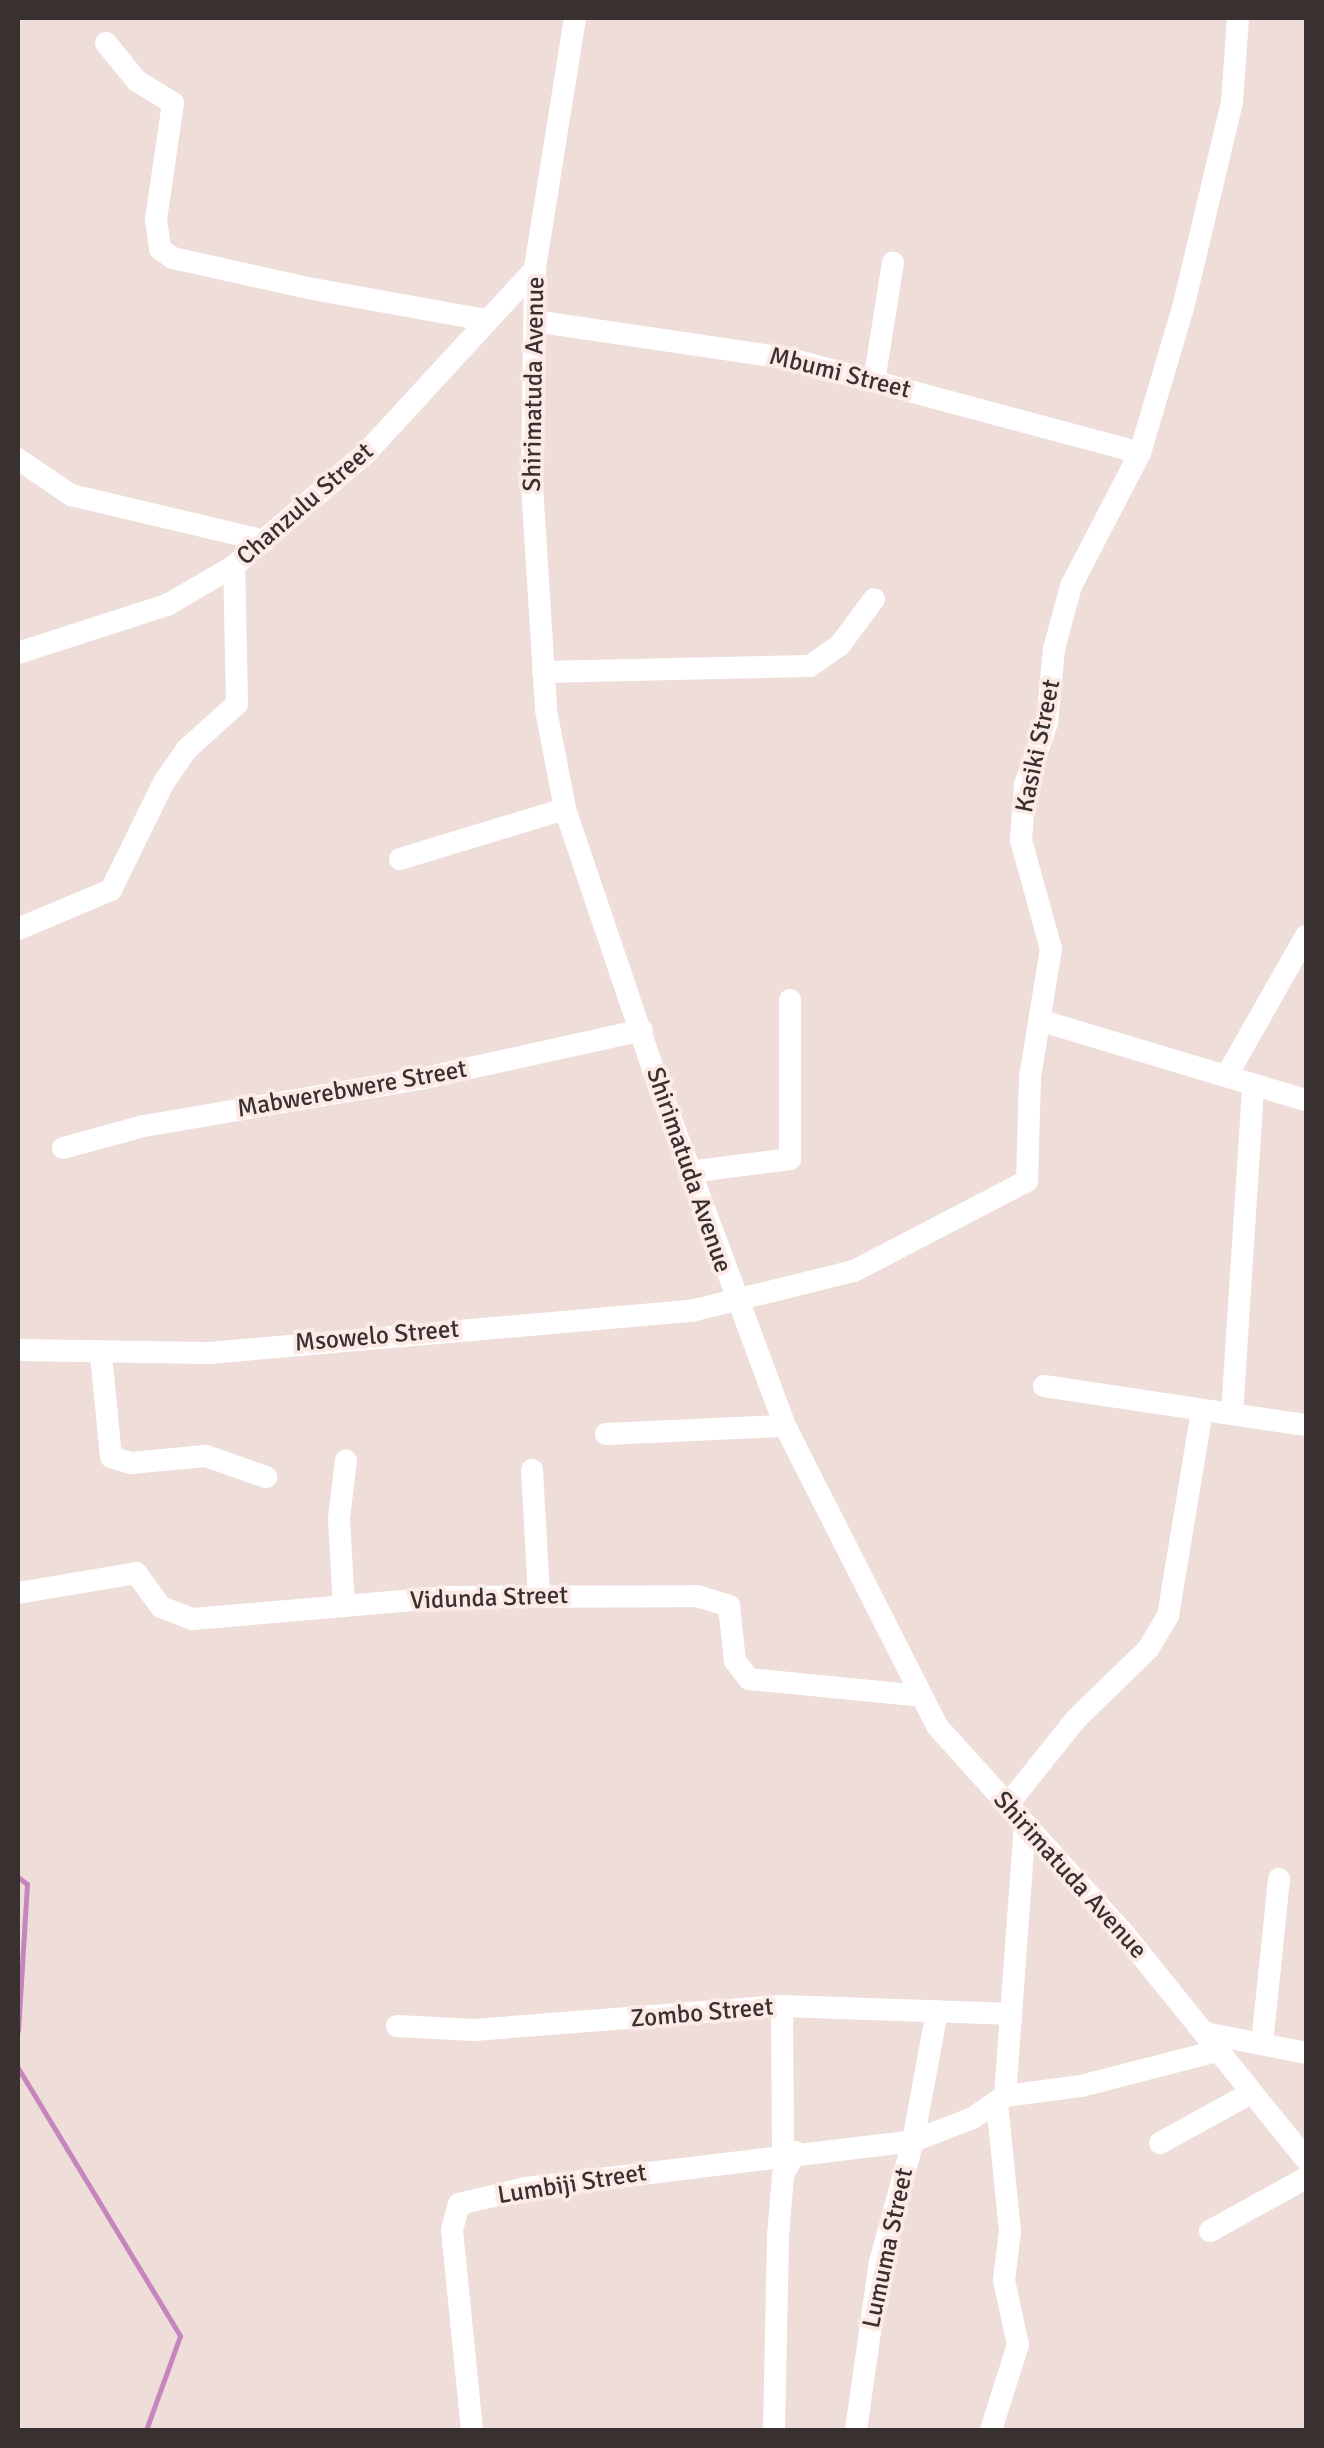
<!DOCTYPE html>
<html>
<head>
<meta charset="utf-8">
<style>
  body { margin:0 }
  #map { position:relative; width:1324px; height:2448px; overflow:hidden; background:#eeddd9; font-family:Signika,sans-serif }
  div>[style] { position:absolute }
  .stream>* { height:5px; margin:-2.5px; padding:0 2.5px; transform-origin:2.5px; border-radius:2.5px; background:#c686bd }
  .minor>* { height:22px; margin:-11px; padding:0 11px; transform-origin:11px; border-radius:11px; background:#fff }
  span { translate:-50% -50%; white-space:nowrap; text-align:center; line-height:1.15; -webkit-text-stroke:8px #fceae7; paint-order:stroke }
  .street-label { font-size:25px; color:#383130 }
  .frame { position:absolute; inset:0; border:20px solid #383130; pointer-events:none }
</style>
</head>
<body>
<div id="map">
  <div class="stream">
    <div style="left:18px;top:1877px;width:11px;rotate:38deg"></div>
    <div style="left:27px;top:1884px;width:147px;rotate:93.5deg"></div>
    <div style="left:18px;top:2068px;width:313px;rotate:58.8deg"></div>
    <div style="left:180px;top:2336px;width:100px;rotate:109.9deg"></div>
  </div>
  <div class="minor">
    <div style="left:575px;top:18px;width:254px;rotate:99.1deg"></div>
    <div style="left:535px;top:269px;width:216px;rotate:90.8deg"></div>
    <div style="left:532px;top:485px;width:225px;rotate:86.4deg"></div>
    <div style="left:546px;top:710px;width:101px;rotate:79.1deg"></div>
    <div style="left:565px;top:809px;width:293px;rotate:71.3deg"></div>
    <div style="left:659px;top:1087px;width:362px;rotate:69.6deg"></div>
    <div style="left:785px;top:1426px;width:336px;rotate:63.1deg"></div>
    <div style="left:937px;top:1726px;width:281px;rotate:48deg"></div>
    <div style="left:1125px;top:1935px;width:288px;rotate:51.1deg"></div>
    <div style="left:106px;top:43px;width:49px;rotate:50.8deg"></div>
    <div style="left:137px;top:81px;width:42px;rotate:31.4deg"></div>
    <div style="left:173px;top:103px;width:117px;rotate:98.3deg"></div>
    <div style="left:156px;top:219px;width:30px;rotate:82deg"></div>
    <div style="left:160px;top:249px;width:16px;rotate:35deg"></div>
    <div style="left:173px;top:258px;width:143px;rotate:12.5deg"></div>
    <div style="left:313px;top:289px;width:176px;rotate:10.2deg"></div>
    <div style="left:534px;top:321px;width:259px;rotate:8.4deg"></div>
    <div style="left:790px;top:359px;width:362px;rotate:15deg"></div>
    <div style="left:874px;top:382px;width:121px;rotate:-81deg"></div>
    <div style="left:18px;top:459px;width:64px;rotate:34.2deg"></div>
    <div style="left:71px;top:495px;width:199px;rotate:13.3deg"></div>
    <div style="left:18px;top:653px;width:157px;rotate:-17.9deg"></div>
    <div style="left:167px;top:605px;width:78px;rotate:-30.2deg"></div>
    <div style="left:234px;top:566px;width:175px;rotate:-40.6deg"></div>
    <div style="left:367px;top:452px;width:248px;rotate:-47.4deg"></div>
    <div style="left:543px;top:672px;width:267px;rotate:-1.3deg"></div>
    <div style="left:810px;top:666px;width:37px;rotate:-35deg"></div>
    <div style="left:840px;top:645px;width:57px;rotate:-53.5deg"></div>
    <div style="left:400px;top:859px;width:172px;rotate:-16.9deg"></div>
    <div style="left:18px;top:929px;width:101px;rotate:-22.8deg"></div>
    <div style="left:111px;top:890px;width:120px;rotate:-63.9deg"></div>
    <div style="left:164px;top:782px;width:40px;rotate:-55.1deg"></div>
    <div style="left:187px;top:749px;width:67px;rotate:-42deg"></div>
    <div style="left:237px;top:704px;width:138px;rotate:-91.2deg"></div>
    <div style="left:1042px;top:1021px;width:276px;rotate:16.7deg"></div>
    <div style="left:1227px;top:1075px;width:160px;rotate:-60.4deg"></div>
    <div style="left:63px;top:1148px;width:84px;rotate:-15.2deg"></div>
    <div style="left:144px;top:1126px;width:280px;rotate:-9.7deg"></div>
    <div style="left:420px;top:1079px;width:227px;rotate:-12.4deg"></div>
    <div style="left:689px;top:1172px;width:102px;rotate:-7.3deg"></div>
    <div style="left:790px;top:1159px;width:159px;rotate:-90deg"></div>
    <div style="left:18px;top:1350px;width:191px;rotate:0.9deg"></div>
    <div style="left:209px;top:1353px;width:484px;rotate:-5deg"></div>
    <div style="left:691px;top:1311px;width:168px;rotate:-13.8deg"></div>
    <div style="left:854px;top:1271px;width:195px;rotate:-27.5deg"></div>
    <div style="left:1027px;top:1181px;width:104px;rotate:-88.3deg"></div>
    <div style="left:1030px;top:1077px;width:130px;rotate:-80.7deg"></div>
    <div style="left:1051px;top:949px;width:113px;rotate:-105.4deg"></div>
    <div style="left:1021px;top:840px;width:55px;rotate:-85.8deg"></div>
    <div style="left:1025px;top:785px;width:66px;rotate:-70.5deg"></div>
    <div style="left:1047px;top:723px;width:74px;rotate:-84.6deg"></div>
    <div style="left:1054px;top:649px;width:65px;rotate:-74.9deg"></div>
    <div style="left:1071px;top:586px;width:150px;rotate:-62.6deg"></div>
    <div style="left:1140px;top:453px;width:151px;rotate:-73.5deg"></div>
    <div style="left:1183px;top:308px;width:212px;rotate:-76.6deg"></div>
    <div style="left:1232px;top:102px;width:84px;rotate:-85.9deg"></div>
    <div style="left:101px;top:1355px;width:102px;rotate:84.4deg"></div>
    <div style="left:111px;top:1457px;width:21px;rotate:17deg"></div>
    <div style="left:131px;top:1463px;width:75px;rotate:-5.3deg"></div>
    <div style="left:206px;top:1456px;width:64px;rotate:19.3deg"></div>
    <div style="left:1044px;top:1386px;width:265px;rotate:8.5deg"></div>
    <div style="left:1232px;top:1414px;width:330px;rotate:-86.3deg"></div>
    <div style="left:606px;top:1434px;width:179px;rotate:-2.6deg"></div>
    <div style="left:532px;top:1470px;width:126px;rotate:86.8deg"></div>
    <div style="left:18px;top:1593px;width:120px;rotate:-9.6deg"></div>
    <div style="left:136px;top:1573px;width:42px;rotate:53.7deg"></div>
    <div style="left:161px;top:1607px;width:34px;rotate:21deg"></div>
    <div style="left:193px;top:1619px;width:257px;rotate:-4.9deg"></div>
    <div style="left:449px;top:1597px;width:248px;rotate:-0.2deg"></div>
    <div style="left:697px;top:1596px;width:34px;rotate:17deg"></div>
    <div style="left:729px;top:1606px;width:55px;rotate:83.8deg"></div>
    <div style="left:735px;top:1661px;width:23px;rotate:52deg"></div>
    <div style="left:749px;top:1679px;width:173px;rotate:5.6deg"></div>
    <div style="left:344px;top:1606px;width:88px;rotate:-93.3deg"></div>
    <div style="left:339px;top:1518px;width:58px;rotate:-83.1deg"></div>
    <div style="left:1008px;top:1804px;width:109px;rotate:-51.3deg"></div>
    <div style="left:1076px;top:1719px;width:100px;rotate:-44.2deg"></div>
    <div style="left:1148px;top:1649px;width:39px;rotate:-59deg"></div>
    <div style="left:1168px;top:1616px;width:208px;rotate:-80.6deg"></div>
    <div style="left:782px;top:2006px;width:148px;rotate:89.6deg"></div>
    <div style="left:397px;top:2026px;width:77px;rotate:3deg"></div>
    <div style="left:474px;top:2030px;width:309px;rotate:-4.5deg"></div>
    <div style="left:782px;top:2006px;width:225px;rotate:2deg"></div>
    <div style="left:1205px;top:2033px;width:103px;rotate:11.2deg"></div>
    <div style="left:1262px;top:2044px;width:166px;rotate:-84.1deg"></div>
    <div style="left:1005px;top:2096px;width:77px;rotate:-7.5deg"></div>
    <div style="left:1081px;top:2086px;width:145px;rotate:-14.4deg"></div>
    <div style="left:1160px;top:2143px;width:104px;rotate:-28.8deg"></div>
    <div style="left:1210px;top:2231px;width:110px;rotate:-28.9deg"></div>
    <div style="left:472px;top:2430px;width:201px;rotate:-95.7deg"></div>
    <div style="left:452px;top:2230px;width:27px;rotate:-75deg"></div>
    <div style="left:459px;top:2204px;width:69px;rotate:-13.4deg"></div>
    <div style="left:526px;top:2188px;width:390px;rotate:-6.9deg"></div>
    <div style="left:913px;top:2141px;width:132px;rotate:-79.5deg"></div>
    <div style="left:774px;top:2430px;width:195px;rotate:-88.8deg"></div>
    <div style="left:778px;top:2235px;width:60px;rotate:-85.2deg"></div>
    <div style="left:783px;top:2175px;width:26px;rotate:-62deg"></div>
    <div style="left:856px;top:2430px;width:170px;rotate:-81.9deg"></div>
    <div style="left:880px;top:2262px;width:125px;rotate:-74.7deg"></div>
    <div style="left:913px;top:2141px;width:64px;rotate:-21deg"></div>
    <div style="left:973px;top:2118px;width:39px;rotate:-35deg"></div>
    <div style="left:1005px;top:2096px;width:273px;rotate:-85.8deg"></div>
    <div style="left:991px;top:2430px;width:89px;rotate:-72.4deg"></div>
    <div style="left:1018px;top:2345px;width:66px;rotate:-102.2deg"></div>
    <div style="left:1004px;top:2280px;width:49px;rotate:-83deg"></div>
    <div style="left:1010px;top:2231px;width:130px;rotate:-95.8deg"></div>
  </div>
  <div class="street-label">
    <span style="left:840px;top:373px;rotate:14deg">Mbumi Street</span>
    <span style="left:534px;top:384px;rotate:-89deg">Shirimatuda Avenue</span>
    <span style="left:305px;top:504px;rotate:-41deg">Chanzulu Street</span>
    <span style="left:1038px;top:746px;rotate:-78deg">Kasiki Street</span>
    <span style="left:352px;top:1089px;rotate:-10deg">Mabwerebwere Street</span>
    <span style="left:689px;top:1170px;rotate:71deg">Shirimatuda Avenue</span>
    <span style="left:377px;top:1336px;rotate:-5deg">Msowelo Street</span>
    <span style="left:489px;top:1598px;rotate:-2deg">Vidunda Street</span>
    <span style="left:1070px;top:1875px;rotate:48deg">Shirimatuda Avenue</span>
    <span style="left:702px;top:2013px;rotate:-5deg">Zombo Street</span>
    <span style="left:572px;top:2184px;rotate:-9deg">Lumbiji Street</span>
    <span style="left:888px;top:2248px;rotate:-78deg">Lumuma Street</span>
  </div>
  <div class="frame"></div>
</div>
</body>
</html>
